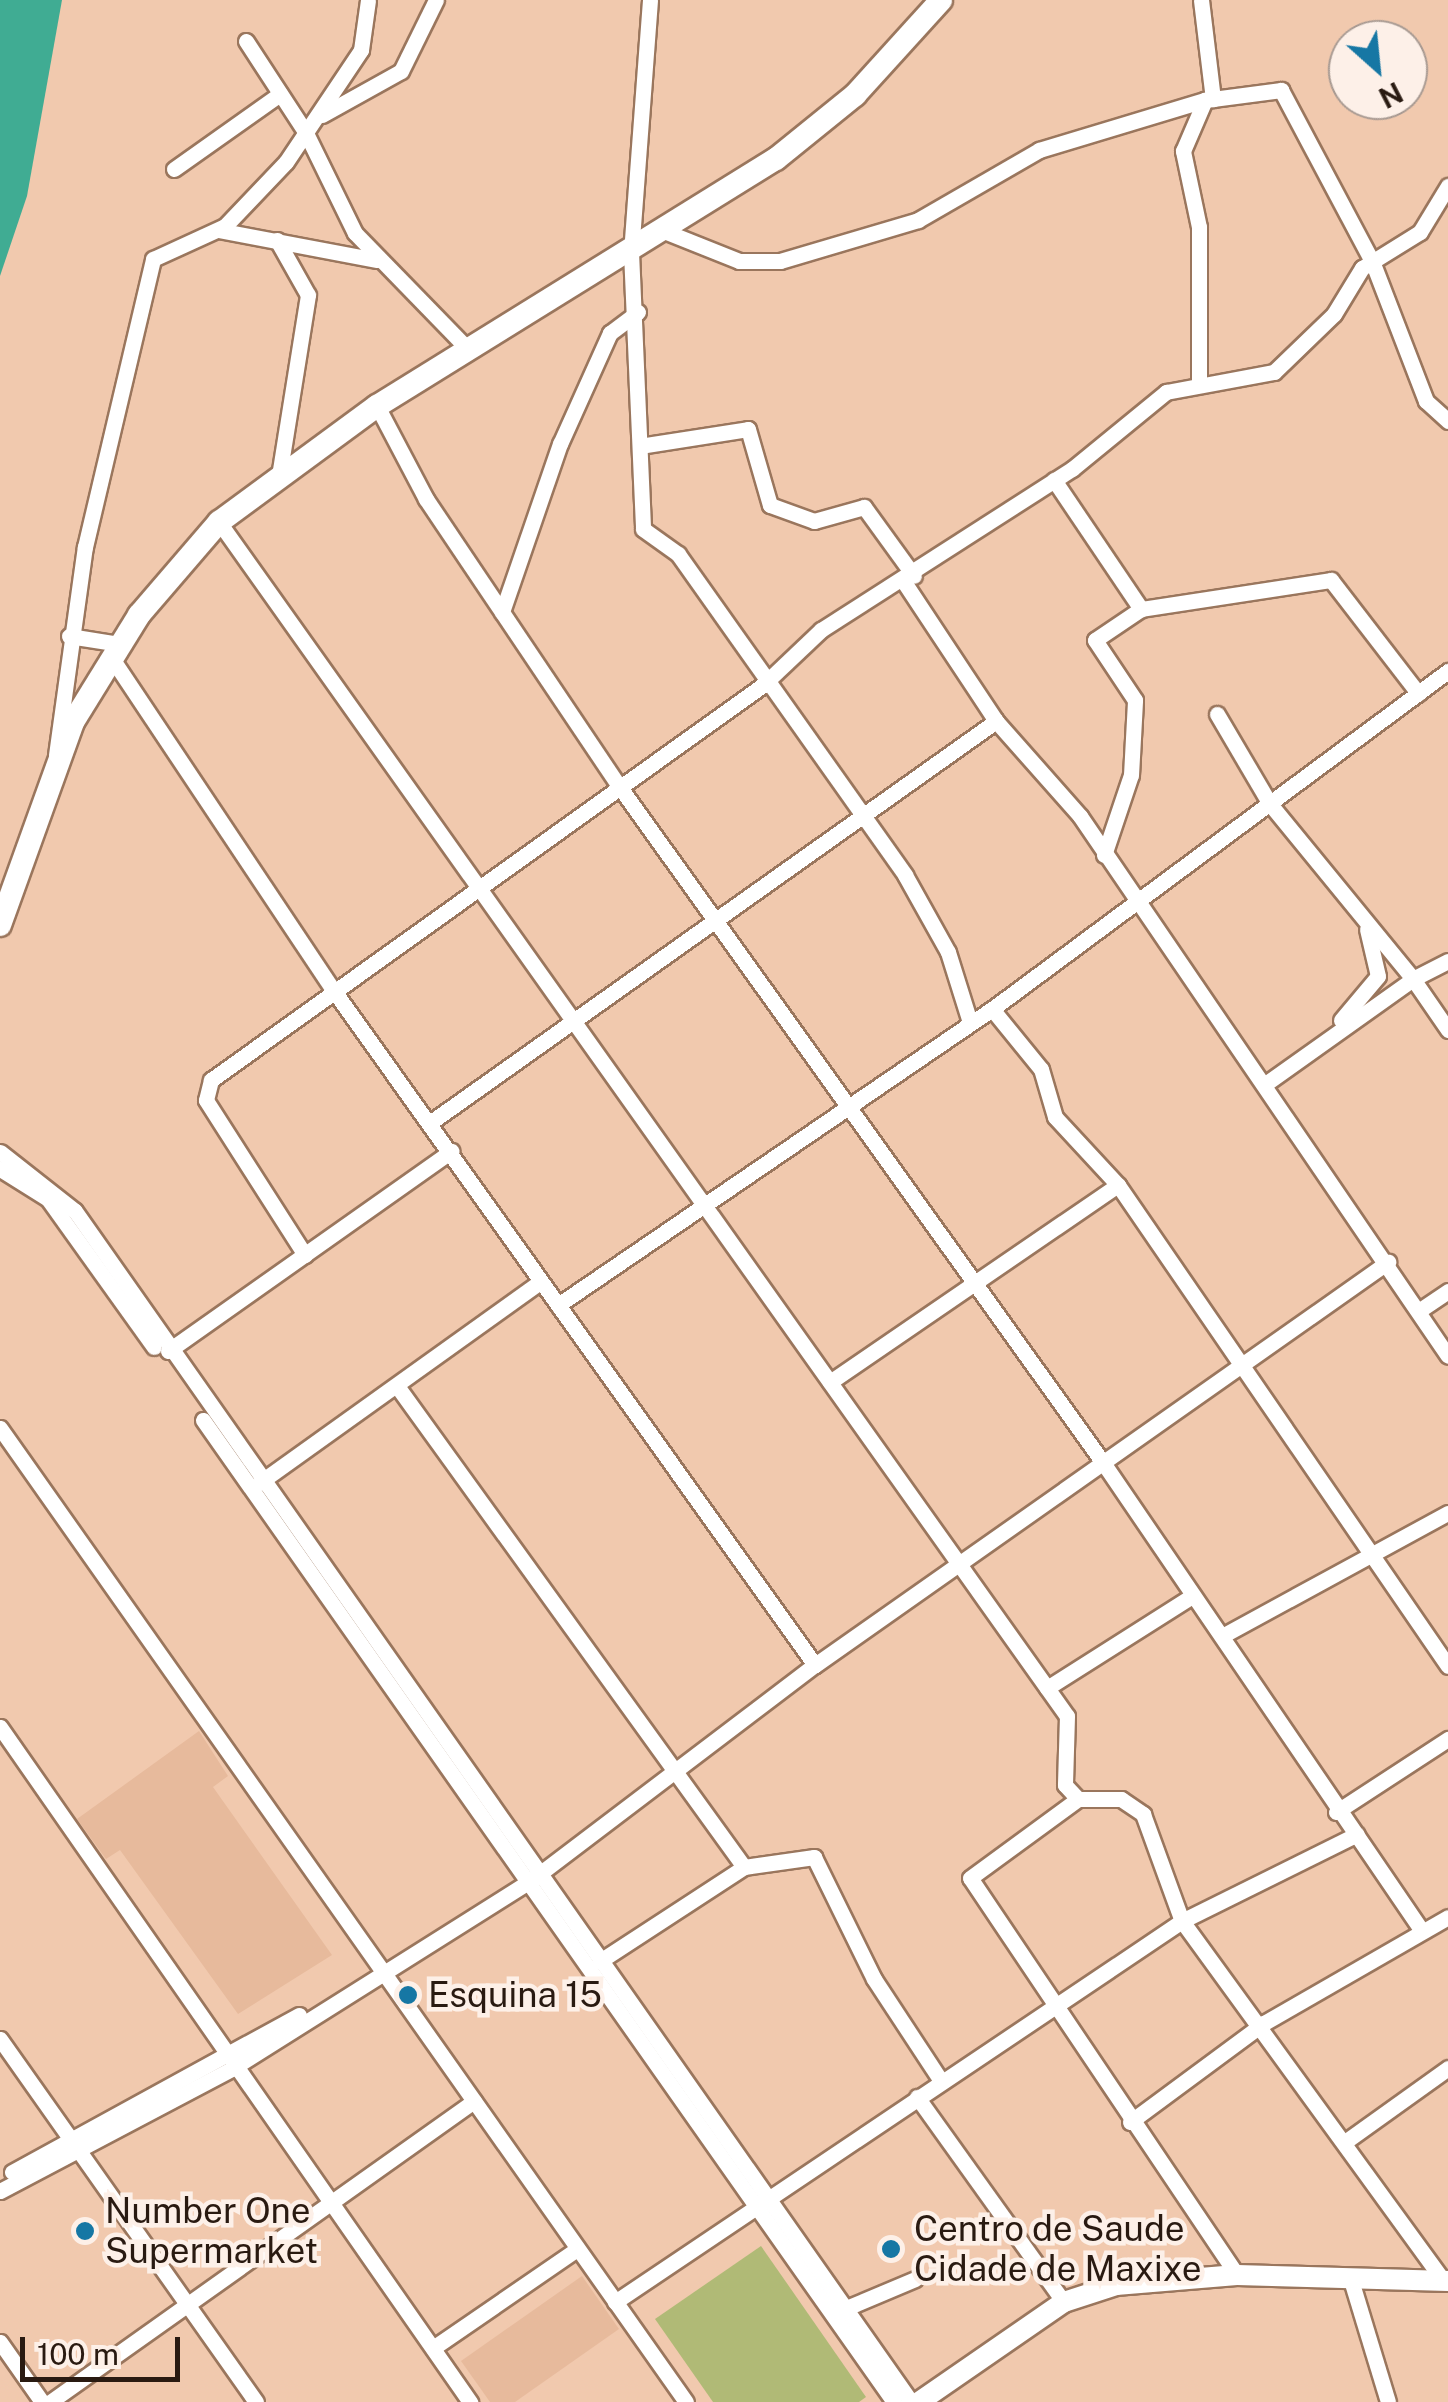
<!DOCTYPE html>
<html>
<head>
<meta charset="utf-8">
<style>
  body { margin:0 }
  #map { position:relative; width:1448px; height:2402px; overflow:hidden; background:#f1c9ae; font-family:"Public Sans",sans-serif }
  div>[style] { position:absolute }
  .built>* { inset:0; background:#e7ba9c }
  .green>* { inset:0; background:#b0ba76 }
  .water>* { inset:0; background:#40ac93 }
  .roads { filter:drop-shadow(2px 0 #9a765d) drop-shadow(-2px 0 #9a765d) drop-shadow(0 2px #9a765d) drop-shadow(0 -2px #9a765d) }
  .minor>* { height:15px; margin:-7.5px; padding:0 7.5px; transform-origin:7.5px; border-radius:7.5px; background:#fff }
  .major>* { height:20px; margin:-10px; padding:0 10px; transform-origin:10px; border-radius:10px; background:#fff }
  .highway>* { height:22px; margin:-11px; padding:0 11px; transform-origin:11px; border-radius:11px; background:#fff }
  .dots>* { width:28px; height:28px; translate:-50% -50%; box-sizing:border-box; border:5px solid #fdf0e8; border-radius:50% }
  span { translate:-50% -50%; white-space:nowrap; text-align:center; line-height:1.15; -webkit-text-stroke:9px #fdf0e8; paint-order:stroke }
  .poi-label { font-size:35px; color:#291a11 }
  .left { translate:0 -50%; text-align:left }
  .north { position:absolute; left:1328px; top:20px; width:100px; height:100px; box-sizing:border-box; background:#fdf0e8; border:2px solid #a89a92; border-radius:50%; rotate:153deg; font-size:28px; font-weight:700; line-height:40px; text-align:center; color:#291a11 }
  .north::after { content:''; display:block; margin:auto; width:35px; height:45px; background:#1677a4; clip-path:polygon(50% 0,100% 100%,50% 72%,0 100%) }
  .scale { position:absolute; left:20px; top:2337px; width:160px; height:45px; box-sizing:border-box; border:5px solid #291a11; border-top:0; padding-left:12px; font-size:30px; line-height:35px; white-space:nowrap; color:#291a11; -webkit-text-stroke:8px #fdf0e8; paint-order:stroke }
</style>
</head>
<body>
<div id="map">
  <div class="built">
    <div style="clip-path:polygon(199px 1731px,228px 1776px,213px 1787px,332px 1955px,238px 2014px,120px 1850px,106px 1859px,77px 1819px)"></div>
    <div style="clip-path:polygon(582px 2276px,619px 2329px,515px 2402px,490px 2402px,461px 2361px)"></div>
  </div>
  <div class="green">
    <div style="clip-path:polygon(761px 2246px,866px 2397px,859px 2402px,713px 2402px,655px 2319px)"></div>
  </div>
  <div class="water">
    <div style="clip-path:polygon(0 0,62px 0,27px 196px,0 276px)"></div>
  </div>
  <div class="roads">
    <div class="minor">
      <div style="left:650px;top:0;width:253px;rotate:94.3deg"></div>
      <div style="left:631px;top:252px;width:277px;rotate:87.5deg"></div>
      <div style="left:643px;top:529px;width:43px;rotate:35.5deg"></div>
      <div style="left:678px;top:554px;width:393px;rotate:54.7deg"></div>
      <div style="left:905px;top:875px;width:88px;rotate:60.8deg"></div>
      <div style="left:948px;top:952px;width:73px;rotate:72.6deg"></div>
      <div style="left:1201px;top:0;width:100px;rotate:83.1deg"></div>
      <div style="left:246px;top:41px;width:110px;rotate:56.9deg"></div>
      <div style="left:306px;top:133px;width:111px;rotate:63.9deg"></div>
      <div style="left:355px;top:233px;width:162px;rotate:45.8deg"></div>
      <div style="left:322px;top:115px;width:90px;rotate:-29.1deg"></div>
      <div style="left:401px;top:71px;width:79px;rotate:-63.8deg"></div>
      <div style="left:174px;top:169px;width:130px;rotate:-35.3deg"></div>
      <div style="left:218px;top:230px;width:162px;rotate:10.7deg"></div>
      <div style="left:664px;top:231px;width:81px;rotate:21.8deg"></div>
      <div style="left:739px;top:261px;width:41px"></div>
      <div style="left:780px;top:261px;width:144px;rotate:-16.5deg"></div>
      <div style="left:918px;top:220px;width:140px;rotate:-30deg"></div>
      <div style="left:1039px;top:150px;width:173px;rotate:-16.8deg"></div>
      <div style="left:1205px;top:100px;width:77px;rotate:-7.5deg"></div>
      <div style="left:1281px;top:90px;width:194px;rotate:62deg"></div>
      <div style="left:1372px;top:261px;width:150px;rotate:68.9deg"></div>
      <div style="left:1426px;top:401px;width:30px;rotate:42deg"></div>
      <div style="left:277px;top:240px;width:63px;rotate:60.6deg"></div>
      <div style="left:308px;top:295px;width:177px;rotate:99.1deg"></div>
      <div style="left:1199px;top:380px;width:153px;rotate:-90deg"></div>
      <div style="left:1199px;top:227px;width:78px;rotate:-101.9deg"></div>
      <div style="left:1183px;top:151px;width:56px;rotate:-66.7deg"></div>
      <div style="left:377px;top:406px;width:105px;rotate:62.2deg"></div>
      <div style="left:426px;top:499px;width:346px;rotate:56.1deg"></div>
      <div style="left:619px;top:786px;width:834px;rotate:54.42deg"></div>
      <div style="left:1104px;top:1464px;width:565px;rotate:55.75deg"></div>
      <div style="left:646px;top:445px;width:103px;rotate:-8.9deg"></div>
      <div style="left:748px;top:429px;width:79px;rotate:73.9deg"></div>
      <div style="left:770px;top:505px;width:47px;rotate:20deg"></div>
      <div style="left:814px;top:521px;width:52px;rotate:-15.6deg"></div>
      <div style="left:864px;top:507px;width:85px;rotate:54.1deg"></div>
      <div style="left:1054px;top:480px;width:156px;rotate:56deg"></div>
      <div style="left:219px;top:522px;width:1464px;rotate:54.62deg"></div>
      <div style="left:1067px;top:1716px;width:69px;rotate:91.7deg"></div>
      <div style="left:1065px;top:1785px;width:19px;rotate:47deg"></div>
      <div style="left:904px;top:582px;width:167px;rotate:56.5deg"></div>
      <div style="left:996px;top:721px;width:127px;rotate:48.5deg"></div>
      <div style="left:1080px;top:816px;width:653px;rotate:55.73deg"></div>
      <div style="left:502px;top:612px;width:178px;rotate:-71deg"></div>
      <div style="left:560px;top:444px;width:122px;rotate:-65.8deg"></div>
      <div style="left:610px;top:333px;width:35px;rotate:-37deg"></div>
      <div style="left:69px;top:636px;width:52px;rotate:8.9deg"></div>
      <div style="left:111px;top:657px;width:402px;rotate:56.3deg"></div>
      <div style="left:334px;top:991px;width:828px;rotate:54.49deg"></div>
      <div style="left:1217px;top:714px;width:104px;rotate:59.5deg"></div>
      <div style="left:1270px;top:804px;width:226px;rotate:50.7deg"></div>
      <div style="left:1413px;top:979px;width:181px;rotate:144.6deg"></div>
      <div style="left:56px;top:755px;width:210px;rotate:-82.1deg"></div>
      <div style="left:85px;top:547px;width:296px;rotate:-76.7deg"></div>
      <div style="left:153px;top:259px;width:79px;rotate:-24.6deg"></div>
      <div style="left:225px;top:226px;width:88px;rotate:-46.4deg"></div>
      <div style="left:286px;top:162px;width:135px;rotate:-56.2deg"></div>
      <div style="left:361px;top:50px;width:50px;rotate:-82deg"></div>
      <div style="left:1104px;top:855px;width:84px;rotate:-71.4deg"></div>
      <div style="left:1131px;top:775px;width:75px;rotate:-86.9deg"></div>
      <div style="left:1135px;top:700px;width:72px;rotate:-123.7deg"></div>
      <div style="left:1095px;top:640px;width:55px;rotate:-34deg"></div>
      <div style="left:1141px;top:609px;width:192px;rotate:-8.7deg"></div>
      <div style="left:1331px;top:580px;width:143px;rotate:52.4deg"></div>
      <div style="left:1448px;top:961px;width:39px;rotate:153deg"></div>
      <div style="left:1413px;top:979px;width:62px;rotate:55.5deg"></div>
      <div style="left:992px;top:1009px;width:77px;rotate:50.8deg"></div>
      <div style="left:1041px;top:1069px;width:50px;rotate:73.7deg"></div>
      <div style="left:1055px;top:1117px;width:93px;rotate:47.2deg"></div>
      <div style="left:1118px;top:1185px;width:583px;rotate:55.55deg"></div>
      <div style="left:1341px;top:1020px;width:57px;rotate:-49.9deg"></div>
      <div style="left:1378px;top:976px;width:48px;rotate:-103.2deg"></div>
      <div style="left:431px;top:1122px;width:693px;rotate:-35.36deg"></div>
      <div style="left:0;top:1152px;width:95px;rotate:38.2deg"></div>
      <div style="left:75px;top:1211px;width:1455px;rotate:54.93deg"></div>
      <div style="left:0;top:1169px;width:57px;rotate:32deg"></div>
      <div style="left:48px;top:1199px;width:182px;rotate:54.4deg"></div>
      <div style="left:305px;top:1255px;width:184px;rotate:-122.6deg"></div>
      <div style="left:206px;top:1100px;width:21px;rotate:-76deg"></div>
      <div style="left:211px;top:1080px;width:679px;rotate:-35.59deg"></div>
      <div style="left:763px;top:685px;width:80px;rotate:-43.5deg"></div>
      <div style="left:821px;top:630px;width:298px;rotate:-32.7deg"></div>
      <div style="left:1072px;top:469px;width:122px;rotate:-39.3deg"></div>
      <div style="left:1166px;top:392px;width:110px;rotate:-10.5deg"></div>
      <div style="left:1274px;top:372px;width:83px;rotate:-44deg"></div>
      <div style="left:1334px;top:314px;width:54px;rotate:-58.7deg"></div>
      <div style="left:1362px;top:268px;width:68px;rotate:-31.8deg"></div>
      <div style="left:1420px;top:232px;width:54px;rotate:-58.7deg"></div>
      <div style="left:558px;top:1305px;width:525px;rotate:-34.3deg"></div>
      <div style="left:992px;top:1009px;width:568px;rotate:-36.55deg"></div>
      <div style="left:1420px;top:1310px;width:34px;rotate:-34deg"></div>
      <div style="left:168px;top:1351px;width:347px;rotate:-35.2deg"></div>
      <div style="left:830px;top:1382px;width:349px;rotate:-34.4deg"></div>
      <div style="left:397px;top:1386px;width:593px;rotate:54.19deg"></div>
      <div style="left:203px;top:1420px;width:1201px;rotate:54.87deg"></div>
      <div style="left:0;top:1428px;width:1191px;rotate:54.84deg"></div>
      <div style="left:259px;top:1483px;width:345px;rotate:-35.6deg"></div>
      <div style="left:1222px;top:1636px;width:257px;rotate:-28.6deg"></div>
      <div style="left:1047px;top:1688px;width:172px;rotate:-32.4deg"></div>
      <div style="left:0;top:1727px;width:823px;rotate:55.15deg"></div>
      <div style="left:1336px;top:1812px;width:134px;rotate:-33.1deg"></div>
      <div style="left:600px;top:1961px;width:172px;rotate:-33.1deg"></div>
      <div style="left:744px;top:1867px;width:71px;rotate:-8.1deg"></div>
      <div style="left:814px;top:1857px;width:136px;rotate:63.8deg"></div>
      <div style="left:874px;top:1979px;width:122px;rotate:56.7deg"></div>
      <div style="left:0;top:2039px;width:444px;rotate:54.8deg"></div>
      <div style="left:917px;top:2097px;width:252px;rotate:54.4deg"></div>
      <div style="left:1130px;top:2122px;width:167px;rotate:-36.5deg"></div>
      <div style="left:1264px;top:2023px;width:212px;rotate:-29.9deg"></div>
      <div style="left:1349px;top:2139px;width:122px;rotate:-35.6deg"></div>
      <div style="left:12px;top:2172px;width:327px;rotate:-28.7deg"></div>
      <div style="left:0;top:2191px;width:263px;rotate:-27.8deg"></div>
      <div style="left:233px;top:2068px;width:351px;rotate:-32.2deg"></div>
      <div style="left:530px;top:1881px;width:358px;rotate:-37.2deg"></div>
      <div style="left:815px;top:1665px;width:701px;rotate:-35.12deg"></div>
      <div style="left:1237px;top:2275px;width:478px;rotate:-123.9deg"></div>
      <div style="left:970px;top:1878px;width:134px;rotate:-36.2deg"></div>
      <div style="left:1078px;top:1799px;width:43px"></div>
      <div style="left:1121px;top:1799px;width:27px;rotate:34deg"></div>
      <div style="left:1143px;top:1814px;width:114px;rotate:70deg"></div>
      <div style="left:1182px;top:1921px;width:445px;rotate:54deg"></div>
      <div style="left:1351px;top:2280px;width:127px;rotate:73.1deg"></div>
      <div style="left:615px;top:2302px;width:683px;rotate:-33.9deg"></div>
      <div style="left:1182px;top:1921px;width:195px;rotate:-26.4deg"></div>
      <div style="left:844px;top:2309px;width:77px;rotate:-22.9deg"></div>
      <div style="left:0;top:2342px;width:73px;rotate:55deg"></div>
      <div style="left:433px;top:2348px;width:175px;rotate:-34.5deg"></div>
      <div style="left:50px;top:2402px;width:520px;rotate:-35.37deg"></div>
    </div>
    <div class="major">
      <div style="left:919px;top:2402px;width:176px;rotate:-34.6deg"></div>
      <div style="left:1064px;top:2302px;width:55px;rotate:-18.1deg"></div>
      <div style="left:1116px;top:2285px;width:121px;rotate:-4.7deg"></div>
      <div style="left:1237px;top:2275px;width:211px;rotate:1.6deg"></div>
    </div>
    <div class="highway">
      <div style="left:0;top:925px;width:216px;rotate:-70.2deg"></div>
      <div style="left:73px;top:722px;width:126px;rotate:-58.3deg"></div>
      <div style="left:139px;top:615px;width:123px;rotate:-49.3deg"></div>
      <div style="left:219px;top:522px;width:196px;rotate:-36.3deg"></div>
      <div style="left:377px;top:406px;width:469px;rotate:-31.8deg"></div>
      <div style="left:776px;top:159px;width:102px;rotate:-39deg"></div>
      <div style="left:855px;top:95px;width:128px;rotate:-47.8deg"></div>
    </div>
  </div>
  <div class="dots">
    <div style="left:408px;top:1995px;background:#1677a4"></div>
    <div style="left:85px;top:2231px;background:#1677a4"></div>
    <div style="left:891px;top:2249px;background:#1677a4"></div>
  </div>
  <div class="poi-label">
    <span class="left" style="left:428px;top:1995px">Esquina 15</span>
    <span class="left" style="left:105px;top:2231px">Number One<br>Supermarket</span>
    <span class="left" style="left:914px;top:2249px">Centro de Saude<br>Cidade de Maxixe</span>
  </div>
  <div class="north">N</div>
  <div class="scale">100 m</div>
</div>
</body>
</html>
